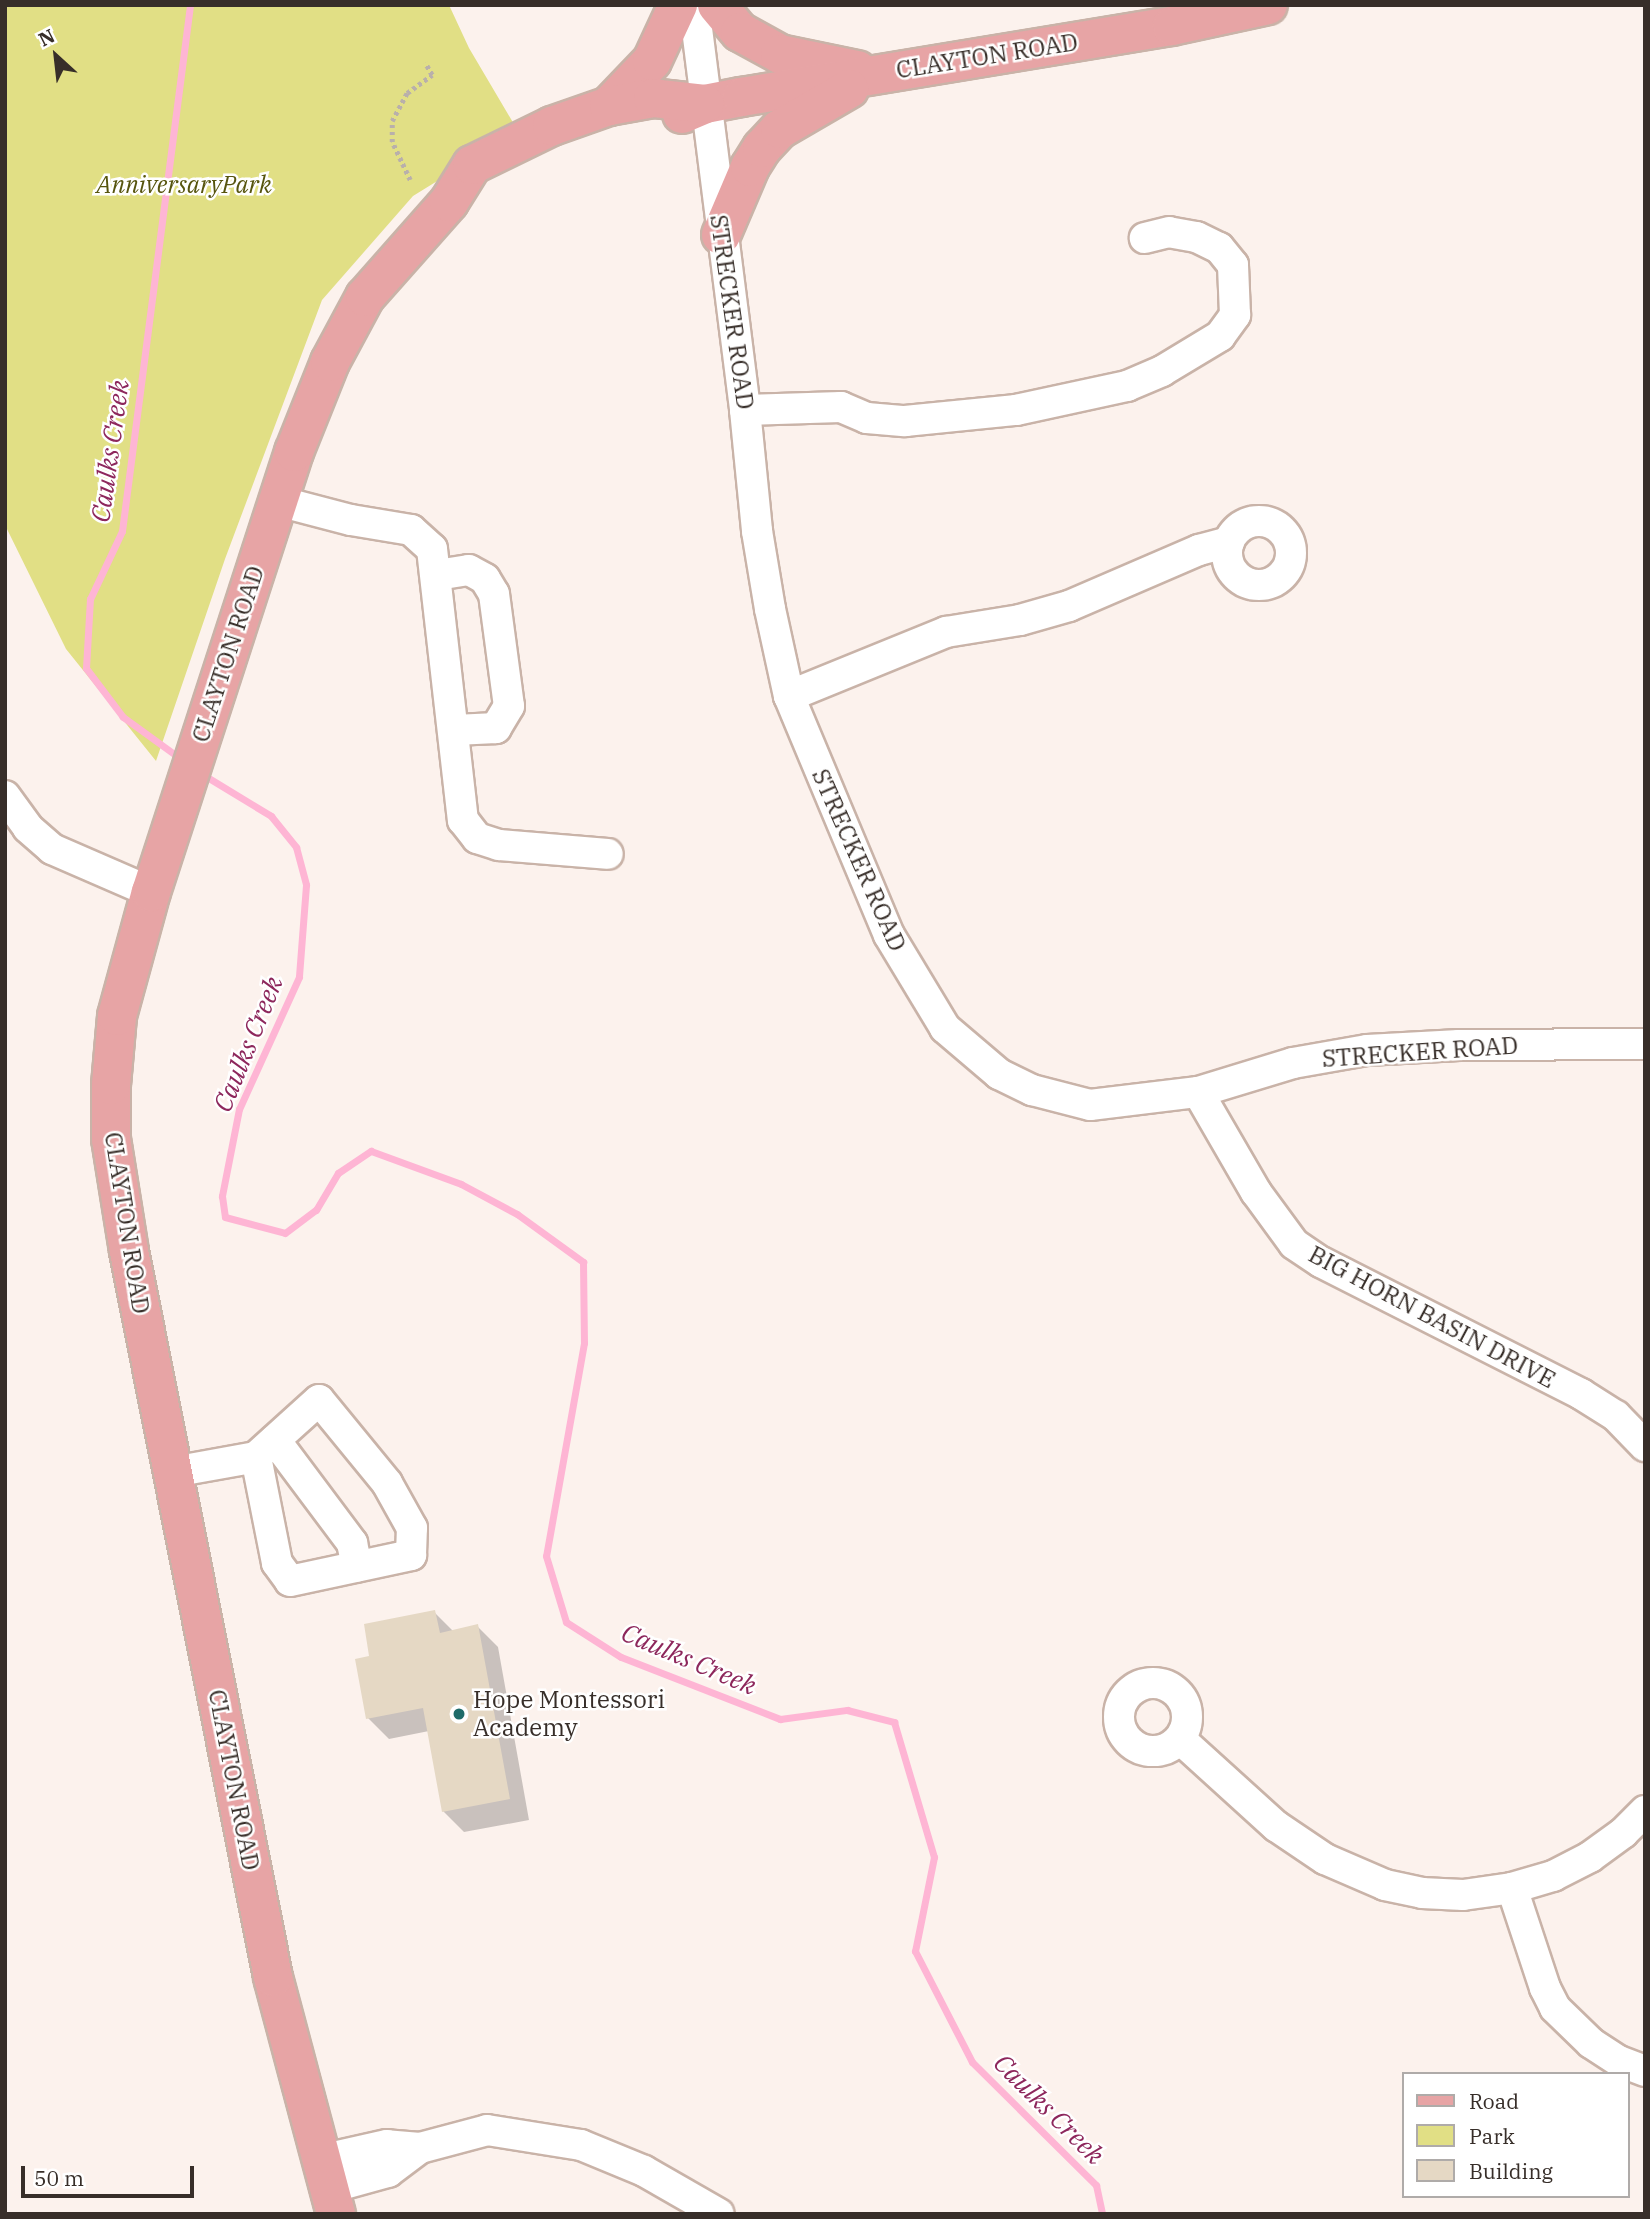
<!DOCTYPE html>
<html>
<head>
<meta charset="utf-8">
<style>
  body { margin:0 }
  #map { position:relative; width:1650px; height:2219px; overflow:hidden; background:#fcf2ed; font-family:"IBM Plex Serif",serif }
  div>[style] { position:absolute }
  .green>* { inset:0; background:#e1df85 }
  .shadow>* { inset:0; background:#0003 }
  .stream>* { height:7px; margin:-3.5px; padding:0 3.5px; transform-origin:3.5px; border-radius:3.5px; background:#feb5d4 }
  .building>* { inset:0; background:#e5d8c4 }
  .path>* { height:4.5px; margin-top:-2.25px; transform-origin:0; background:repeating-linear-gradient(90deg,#b9b0ab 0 3.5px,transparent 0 7px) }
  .roads { filter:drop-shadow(2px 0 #c9b3a8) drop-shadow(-2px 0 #c9b3a8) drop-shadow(0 2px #c9b3a8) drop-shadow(0 -2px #c9b3a8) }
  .minor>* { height:30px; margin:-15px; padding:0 15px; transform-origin:15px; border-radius:15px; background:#fff }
  .minor>.ring { margin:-15px; padding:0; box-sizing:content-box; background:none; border:30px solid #fff; border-radius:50% }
  .major>* { height:38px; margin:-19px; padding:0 19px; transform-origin:19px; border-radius:19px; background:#e7a4a5 }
  .dots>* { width:19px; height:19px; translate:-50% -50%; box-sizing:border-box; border:4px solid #fff; border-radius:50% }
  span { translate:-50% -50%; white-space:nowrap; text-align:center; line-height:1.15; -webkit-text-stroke:5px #fff; paint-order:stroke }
  .street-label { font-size:24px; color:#372e29 }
  .park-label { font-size:24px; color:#57550e; font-style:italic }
  .poi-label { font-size:24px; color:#372e29 }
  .left { translate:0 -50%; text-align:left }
  .water-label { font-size:26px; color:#8d275c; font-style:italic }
  .frame { position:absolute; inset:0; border:7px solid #372e29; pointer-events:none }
  .legend { position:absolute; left:1402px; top:2072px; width:228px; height:126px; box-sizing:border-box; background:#fff; border:2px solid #afaba9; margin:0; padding:9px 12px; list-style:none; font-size:21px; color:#372e29 }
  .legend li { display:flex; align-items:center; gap:14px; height:35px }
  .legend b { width:35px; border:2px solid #afaba9 }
  .north { position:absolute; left:21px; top:21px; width:70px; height:70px; -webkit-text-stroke:5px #fff; paint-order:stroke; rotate:333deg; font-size:19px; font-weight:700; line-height:28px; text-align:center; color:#372e29 }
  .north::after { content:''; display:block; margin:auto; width:24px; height:32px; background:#372e29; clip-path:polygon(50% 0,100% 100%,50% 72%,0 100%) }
  .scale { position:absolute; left:21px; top:2166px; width:173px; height:32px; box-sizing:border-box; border:4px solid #372e29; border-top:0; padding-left:9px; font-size:21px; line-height:24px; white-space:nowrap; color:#372e29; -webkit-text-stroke:5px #fff; paint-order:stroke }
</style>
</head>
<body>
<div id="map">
  <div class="green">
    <div style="clip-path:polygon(5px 5px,449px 5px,469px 48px,518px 131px,413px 196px,322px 300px,225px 559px,156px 761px,66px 649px,5px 525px)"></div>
  </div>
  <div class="shadow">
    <div style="clip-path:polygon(434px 1612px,453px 1631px,477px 1626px,498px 1647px,529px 1820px,464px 1832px,443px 1811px,429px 1731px,389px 1739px,368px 1718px,372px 1658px)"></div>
  </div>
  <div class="stream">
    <div style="left:181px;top:759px;width:72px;rotate:-144.1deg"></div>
    <div style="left:123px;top:717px;width:61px;rotate:-127.1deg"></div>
    <div style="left:86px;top:668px;width:69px;rotate:-86.7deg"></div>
    <div style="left:90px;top:599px;width:75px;rotate:-64.8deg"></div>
    <div style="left:122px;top:531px;width:530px;rotate:-82.63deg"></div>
    <div style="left:202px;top:774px;width:81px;rotate:31.3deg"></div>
    <div style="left:271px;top:816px;width:40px;rotate:51deg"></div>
    <div style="left:296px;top:847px;width:39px;rotate:75deg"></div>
    <div style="left:306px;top:885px;width:92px;rotate:94.4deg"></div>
    <div style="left:299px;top:977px;width:145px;rotate:114.4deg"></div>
    <div style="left:239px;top:1109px;width:89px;rotate:101.1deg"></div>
    <div style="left:222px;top:1196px;width:21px;rotate:82deg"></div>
    <div style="left:225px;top:1217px;width:62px;rotate:14.9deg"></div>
    <div style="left:285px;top:1233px;width:39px;rotate:-37deg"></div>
    <div style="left:316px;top:1210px;width:43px;rotate:-59.3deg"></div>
    <div style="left:338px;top:1173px;width:40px;rotate:-34deg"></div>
    <div style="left:371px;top:1151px;width:96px;rotate:20.1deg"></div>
    <div style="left:461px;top:1184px;width:64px;rotate:28.2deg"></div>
    <div style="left:517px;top:1214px;width:82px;rotate:36deg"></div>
    <div style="left:583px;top:1262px;width:81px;rotate:89.3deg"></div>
    <div style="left:584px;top:1343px;width:216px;rotate:100.1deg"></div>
    <div style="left:546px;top:1556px;width:69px;rotate:73.1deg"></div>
    <div style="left:566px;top:1622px;width:65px;rotate:32.5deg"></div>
    <div style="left:621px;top:1657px;width:171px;rotate:21.3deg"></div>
    <div style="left:780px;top:1719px;width:68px;rotate:-7.7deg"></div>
    <div style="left:847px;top:1710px;width:49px;rotate:14.3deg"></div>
    <div style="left:894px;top:1722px;width:141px;rotate:73.5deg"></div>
    <div style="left:934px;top:1857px;width:96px;rotate:101.4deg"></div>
    <div style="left:915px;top:1951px;width:125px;rotate:62.8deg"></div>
    <div style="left:972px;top:2062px;width:175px;rotate:44.8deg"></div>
    <div style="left:1096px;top:2185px;width:30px;rotate:78deg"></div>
  </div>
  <div class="building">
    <div style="clip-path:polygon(435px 1610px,440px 1633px,478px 1624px,510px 1799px,442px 1812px,423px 1708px,366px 1719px,355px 1659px,369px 1656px,364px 1624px)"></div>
  </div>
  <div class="path">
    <div style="left:410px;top:180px;width:42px;rotate:-115.3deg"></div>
    <div style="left:392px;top:142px;width:21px;rotate:-90deg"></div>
    <div style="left:392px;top:121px;width:32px;rotate:-62deg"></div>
    <div style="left:407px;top:93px;width:31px;rotate:-36deg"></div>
    <div style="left:432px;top:75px;width:14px;rotate:-120deg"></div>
  </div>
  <div class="roads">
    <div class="minor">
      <div style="left:694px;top:5px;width:408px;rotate:82.8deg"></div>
      <div style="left:745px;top:410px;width:122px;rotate:84.3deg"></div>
      <div style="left:757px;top:531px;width:79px;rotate:80.5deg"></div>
      <div style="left:770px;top:609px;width:89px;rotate:77.7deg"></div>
      <div style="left:789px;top:696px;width:259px;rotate:67.3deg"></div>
      <div style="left:889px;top:935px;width:109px;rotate:58.9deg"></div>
      <div style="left:945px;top:1028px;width:71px;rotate:40.4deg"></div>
      <div style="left:999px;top:1074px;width:37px;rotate:26deg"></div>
      <div style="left:1032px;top:1090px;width:60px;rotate:14.5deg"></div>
      <div style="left:1090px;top:1105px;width:109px;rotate:-6.9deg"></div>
      <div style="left:1198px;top:1092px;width:99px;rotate:-17deg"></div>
      <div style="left:1293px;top:1063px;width:75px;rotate:-10deg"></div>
      <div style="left:1367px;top:1050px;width:92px;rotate:-3.1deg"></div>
      <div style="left:1459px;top:1045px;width:186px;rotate:-0.3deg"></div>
      <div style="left:745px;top:410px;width:96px;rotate:-1.8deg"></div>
      <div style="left:841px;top:407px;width:28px;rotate:23deg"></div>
      <div style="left:867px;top:418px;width:38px;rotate:5deg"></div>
      <div style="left:905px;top:421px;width:112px;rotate:-5.7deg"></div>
      <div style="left:1016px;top:410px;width:114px;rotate:-12.2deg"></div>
      <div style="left:1127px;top:386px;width:38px;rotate:-23deg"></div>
      <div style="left:1162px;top:371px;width:68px;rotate:-31.1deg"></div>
      <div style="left:1220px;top:336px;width:26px;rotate:-54deg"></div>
      <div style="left:1235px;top:315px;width:50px;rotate:-92.3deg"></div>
      <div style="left:1233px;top:265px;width:22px;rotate:-129deg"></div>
      <div style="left:1219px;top:248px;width:25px;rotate:-154deg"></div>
      <div style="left:1196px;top:237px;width:27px;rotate:-170deg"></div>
      <div style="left:1169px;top:232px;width:25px;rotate:166deg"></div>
      <div style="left:278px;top:501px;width:75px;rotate:14.6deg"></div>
      <div style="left:351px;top:520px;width:61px;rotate:9.5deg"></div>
      <div style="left:411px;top:530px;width:28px;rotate:42deg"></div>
      <div style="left:432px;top:549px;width:273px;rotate:83.5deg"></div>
      <div style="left:463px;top:820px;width:23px;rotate:52deg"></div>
      <div style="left:477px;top:838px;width:23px;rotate:18deg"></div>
      <div style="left:499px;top:845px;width:109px;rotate:4.7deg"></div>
      <div class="ring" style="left:1227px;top:521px;width:34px;height:34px"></div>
      <div style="left:437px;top:575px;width:32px;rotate:-9deg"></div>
      <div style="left:469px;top:570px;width:18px;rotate:29deg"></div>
      <div style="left:485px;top:579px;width:17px;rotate:59deg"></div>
      <div style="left:494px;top:594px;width:113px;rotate:82.4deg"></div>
      <div style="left:509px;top:706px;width:26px;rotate:121deg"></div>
      <div style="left:496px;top:728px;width:41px;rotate:177.2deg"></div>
      <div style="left:789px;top:696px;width:170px;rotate:-22.2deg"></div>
      <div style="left:946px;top:632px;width:75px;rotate:-9.2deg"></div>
      <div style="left:1020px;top:620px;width:51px;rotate:-15.9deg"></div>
      <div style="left:1069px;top:606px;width:142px;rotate:-23.3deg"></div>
      <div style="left:1199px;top:550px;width:31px;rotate:-15deg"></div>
      <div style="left:5px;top:796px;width:39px;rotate:54deg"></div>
      <div style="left:28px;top:828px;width:32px;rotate:41deg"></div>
      <div style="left:52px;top:849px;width:108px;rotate:23.5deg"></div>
      <div style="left:1198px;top:1092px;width:116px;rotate:59.9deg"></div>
      <div style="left:1256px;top:1192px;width:64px;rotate:53.8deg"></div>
      <div style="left:1294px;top:1244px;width:32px;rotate:34deg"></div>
      <div style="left:1321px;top:1262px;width:292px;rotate:26.9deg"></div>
      <div style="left:1581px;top:1394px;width:41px;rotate:32.2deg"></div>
      <div style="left:1616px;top:1416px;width:42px;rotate:46deg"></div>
      <div style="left:275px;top:1440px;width:129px;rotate:53.2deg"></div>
      <div style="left:352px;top:1543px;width:24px;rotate:78deg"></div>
      <div style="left:173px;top:1472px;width:84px;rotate:-10.2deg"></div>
      <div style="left:256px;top:1457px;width:108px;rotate:78.8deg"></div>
      <div style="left:277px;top:1563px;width:22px;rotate:54deg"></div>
      <div style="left:290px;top:1581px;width:124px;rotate:-12.1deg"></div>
      <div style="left:411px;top:1555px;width:27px;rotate:-88deg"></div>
      <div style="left:412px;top:1528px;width:51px;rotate:-119.1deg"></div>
      <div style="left:387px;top:1483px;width:107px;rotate:-129.3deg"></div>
      <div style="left:319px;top:1400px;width:85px;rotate:137.9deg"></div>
      <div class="ring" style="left:1119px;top:1683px;width:38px;height:38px"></div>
      <div style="left:1180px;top:1739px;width:130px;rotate:42.2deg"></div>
      <div style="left:1276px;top:1826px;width:59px;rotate:34deg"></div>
      <div style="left:1325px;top:1859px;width:65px;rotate:23.4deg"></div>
      <div style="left:1385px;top:1885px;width:38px;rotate:12deg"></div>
      <div style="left:1422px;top:1893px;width:41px;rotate:2.8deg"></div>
      <div style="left:1463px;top:1895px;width:49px;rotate:-8.1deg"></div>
      <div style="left:1512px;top:1888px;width:43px;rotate:-16.3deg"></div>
      <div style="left:1553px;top:1876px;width:42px;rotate:-27.2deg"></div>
      <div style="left:1590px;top:1857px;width:41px;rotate:-36deg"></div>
      <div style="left:1623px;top:1833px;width:31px;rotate:-45deg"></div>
      <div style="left:1512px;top:1888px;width:105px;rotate:71.7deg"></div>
      <div style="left:1545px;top:1988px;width:22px;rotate:63deg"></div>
      <div style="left:1555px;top:2008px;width:50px;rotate:44.2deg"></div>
      <div style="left:1591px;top:2043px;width:33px;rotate:33deg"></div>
      <div style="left:1619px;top:2061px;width:28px;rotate:21deg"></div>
      <div style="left:420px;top:2148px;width:33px;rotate:-175deg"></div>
      <div style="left:387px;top:2145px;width:50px;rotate:167.3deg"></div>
      <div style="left:338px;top:2156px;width:22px;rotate:126deg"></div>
      <div style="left:325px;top:2174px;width:21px;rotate:28deg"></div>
      <div style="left:344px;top:2184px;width:46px;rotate:-15.3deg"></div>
      <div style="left:388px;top:2172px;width:40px;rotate:-37deg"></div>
      <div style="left:420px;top:2148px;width:69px;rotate:-15deg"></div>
      <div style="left:487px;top:2130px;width:95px;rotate:9.1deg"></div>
      <div style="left:581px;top:2145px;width:68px;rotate:22.4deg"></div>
      <div style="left:644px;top:2171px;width:86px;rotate:29.8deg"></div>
    </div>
    <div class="major">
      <div style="left:717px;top:5px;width:35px;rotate:50deg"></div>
      <div style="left:740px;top:32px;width:46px;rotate:28.8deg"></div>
      <div style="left:780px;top:54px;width:79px;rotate:11.7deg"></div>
      <div style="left:609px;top:106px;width:62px;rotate:-46.3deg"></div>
      <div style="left:652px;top:61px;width:62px;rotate:-65.1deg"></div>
      <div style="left:682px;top:114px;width:25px;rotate:-23deg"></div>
      <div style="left:705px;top:104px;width:38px;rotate:-11deg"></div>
      <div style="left:742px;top:97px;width:436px;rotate:-9.4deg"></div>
      <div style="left:1172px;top:26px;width:98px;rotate:-12.3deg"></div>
      <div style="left:721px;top:235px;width:74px;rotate:-66.9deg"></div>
      <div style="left:750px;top:167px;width:22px;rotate:-58deg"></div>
      <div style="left:762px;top:148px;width:26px;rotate:-47deg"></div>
      <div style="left:780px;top:129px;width:80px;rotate:-30.1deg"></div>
      <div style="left:336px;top:2214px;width:245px;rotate:-104.9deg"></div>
      <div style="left:273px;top:1977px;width:740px;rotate:-101.22deg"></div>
      <div style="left:129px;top:1251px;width:113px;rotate:-99.1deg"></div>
      <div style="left:111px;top:1139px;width:54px;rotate:-90deg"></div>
      <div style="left:111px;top:1085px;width:69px;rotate:-85deg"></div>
      <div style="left:117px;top:1016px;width:129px;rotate:-74.7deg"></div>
      <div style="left:151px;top:892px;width:463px;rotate:-72deg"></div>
      <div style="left:294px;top:452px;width:97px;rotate:-68.2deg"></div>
      <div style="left:330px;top:362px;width:74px;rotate:-61.7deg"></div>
      <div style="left:365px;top:297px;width:127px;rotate:-48.5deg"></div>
      <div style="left:449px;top:202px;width:44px;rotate:-58.1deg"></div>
      <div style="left:472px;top:165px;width:89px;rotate:-26deg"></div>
      <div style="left:552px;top:126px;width:60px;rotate:-19.3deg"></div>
      <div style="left:609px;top:106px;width:45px;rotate:-10.3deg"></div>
      <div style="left:653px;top:98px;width:52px;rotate:6.6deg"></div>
    </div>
  </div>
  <div class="dots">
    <div style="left:459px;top:1714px;background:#1e6b69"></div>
  </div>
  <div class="street-label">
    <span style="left:987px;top:56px;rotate:-9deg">CLAYTON ROAD</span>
    <span style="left:732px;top:312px;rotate:82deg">STRECKER ROAD</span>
    <span style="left:228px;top:654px;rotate:-72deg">CLAYTON ROAD</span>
    <span style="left:859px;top:860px;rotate:66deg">STRECKER ROAD</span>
    <span style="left:1420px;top:1052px;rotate:-4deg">STRECKER ROAD</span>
    <span style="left:127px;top:1223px;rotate:81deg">CLAYTON ROAD</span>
    <span style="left:1432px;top:1317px;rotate:28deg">BIG HORN BASIN DRIVE</span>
    <span style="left:234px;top:1780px;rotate:79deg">CLAYTON ROAD</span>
  </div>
  <div class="park-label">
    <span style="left:184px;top:185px">AnniversaryPark</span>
  </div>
  <div class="poi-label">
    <span class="left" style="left:473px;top:1714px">Hope Montessori<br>Academy</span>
  </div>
  <div class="water-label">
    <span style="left:110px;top:451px;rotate:-82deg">Caulks Creek</span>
    <span style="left:248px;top:1044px;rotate:-68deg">Caulks Creek</span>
    <span style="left:689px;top:1659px;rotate:23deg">Caulks Creek</span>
    <span style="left:1049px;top:2109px;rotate:45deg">Caulks Creek</span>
  </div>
  <div class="frame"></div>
  <ul class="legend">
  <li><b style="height:9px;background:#e7a4a5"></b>Road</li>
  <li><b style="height:19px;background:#e1df85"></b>Park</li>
  <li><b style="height:19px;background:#e5d8c4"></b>Building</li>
  </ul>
  <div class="north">N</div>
  <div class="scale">50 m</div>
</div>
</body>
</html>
